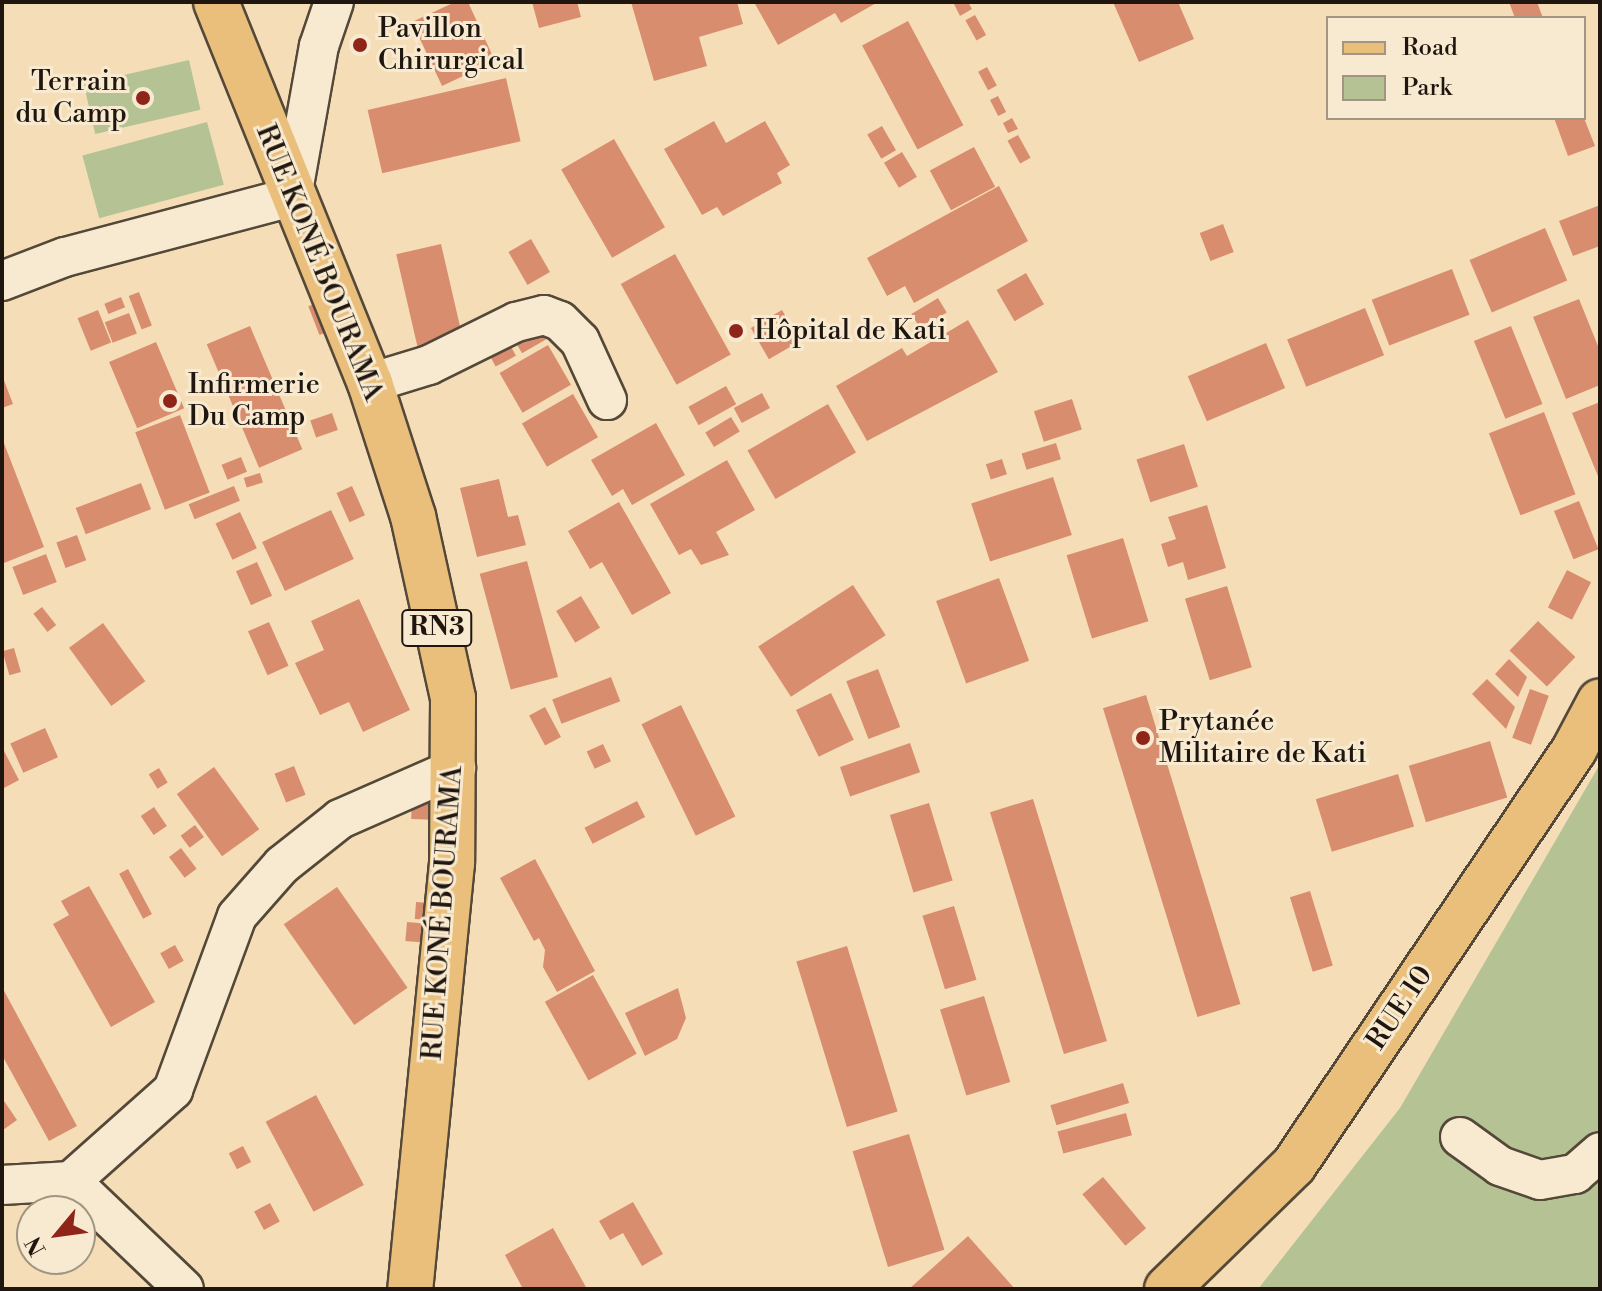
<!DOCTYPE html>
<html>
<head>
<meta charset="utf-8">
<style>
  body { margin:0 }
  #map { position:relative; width:1602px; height:1291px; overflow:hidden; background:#f5deb7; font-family:"Libre Bodoni",serif }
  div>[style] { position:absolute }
  .green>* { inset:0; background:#b5c294; transform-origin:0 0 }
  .building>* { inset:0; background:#d98d6f; transform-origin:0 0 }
  .roads { filter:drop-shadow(2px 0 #544839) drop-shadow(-2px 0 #544839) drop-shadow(0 2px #544839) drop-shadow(0 -2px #544839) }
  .minor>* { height:38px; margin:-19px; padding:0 19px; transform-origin:19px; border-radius:19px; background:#f8ead0 }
  .major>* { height:44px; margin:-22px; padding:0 22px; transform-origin:22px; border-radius:22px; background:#eabf7c }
  .highway>* { height:44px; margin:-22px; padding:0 22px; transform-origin:22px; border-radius:22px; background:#eabf7c }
  .dots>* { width:22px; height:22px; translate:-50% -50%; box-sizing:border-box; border:4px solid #f8ead0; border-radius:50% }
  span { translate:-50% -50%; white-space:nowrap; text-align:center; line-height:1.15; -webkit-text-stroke:6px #f8ead0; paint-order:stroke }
  .shield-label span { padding:2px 6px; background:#f8ead0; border:2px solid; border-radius:6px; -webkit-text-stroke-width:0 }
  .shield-label { font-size:26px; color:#1f160f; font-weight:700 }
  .poi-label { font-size:28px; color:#1f160f }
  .left { translate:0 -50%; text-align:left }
  .right { translate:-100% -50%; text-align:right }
  .street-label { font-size:28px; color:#1f160f }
  .frame { position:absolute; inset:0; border:4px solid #1f160f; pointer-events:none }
  .legend { position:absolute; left:1326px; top:16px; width:260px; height:104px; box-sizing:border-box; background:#f8ead0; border:2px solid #a19583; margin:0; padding:10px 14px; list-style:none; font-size:24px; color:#1f160f }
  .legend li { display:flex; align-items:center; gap:16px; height:40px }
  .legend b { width:40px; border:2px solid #a19583 }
  .north { position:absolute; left:16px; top:1195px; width:80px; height:80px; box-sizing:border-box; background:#f8ead0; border:2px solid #a19583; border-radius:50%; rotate:241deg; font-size:22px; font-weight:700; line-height:32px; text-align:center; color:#1f160f }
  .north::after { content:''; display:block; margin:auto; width:28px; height:36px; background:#8f2418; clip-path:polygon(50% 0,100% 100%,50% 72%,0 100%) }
</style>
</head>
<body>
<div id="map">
  <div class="green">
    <div style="left:189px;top:60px;width:51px;height:108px;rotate:77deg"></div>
    <div style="left:207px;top:122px;width:65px;height:129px;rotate:75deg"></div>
    <div style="clip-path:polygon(1600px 764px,1600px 1289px,1258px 1289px,1400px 1108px)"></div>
  </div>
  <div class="building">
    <div style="clip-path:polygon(455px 2px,468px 2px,495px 61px,442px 86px,412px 22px)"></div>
    <div style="clip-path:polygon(532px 2px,577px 2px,581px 17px,539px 28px)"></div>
    <div style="clip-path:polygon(631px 2px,737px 2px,743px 24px,699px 37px,707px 66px,654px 81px)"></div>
    <div style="clip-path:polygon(754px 2px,878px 2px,841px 23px,835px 13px,778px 45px)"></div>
    <div style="clip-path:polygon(953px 2px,968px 2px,972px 9px,960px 16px)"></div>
    <div style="clip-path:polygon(1113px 2px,1178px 2px,1194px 39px,1139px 62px)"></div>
    <div style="clip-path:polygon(1509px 2px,1537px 2px,1543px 18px,1515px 18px)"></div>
    <div style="left:975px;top:15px;width:23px;height:11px;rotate:61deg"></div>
    <div style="left:908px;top:21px;width:118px;height:52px;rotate:62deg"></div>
    <div style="left:987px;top:67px;width:21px;height:10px;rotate:62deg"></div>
    <div style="left:506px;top:78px;width:65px;height:142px;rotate:77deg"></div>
    <div style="left:998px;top:96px;width:18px;height:9px;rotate:63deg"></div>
    <div style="clip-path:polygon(1012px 118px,1018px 129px,1008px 133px,1003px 123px)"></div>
    <div style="clip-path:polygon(1554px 118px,1584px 118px,1595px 146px,1568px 156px)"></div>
    <div style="clip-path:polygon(714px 121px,726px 143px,765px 121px,790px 165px,777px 173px,782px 183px,723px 216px,717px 207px,702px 215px,664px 149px)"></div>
    <div style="left:882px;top:126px;width:28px;height:17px;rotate:60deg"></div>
    <div style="left:1018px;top:135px;width:26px;height:12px;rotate:61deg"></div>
    <div style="left:614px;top:139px;width:102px;height:61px;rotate:60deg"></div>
    <div style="left:974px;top:147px;width:45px;height:50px;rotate:62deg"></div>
    <div style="left:902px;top:152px;width:29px;height:21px;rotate:59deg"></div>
    <div style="clip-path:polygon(999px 186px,1028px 241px,914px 303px,905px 286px,887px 296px,867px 258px)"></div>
    <div style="clip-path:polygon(1600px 205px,1600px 246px,1573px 256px,1559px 221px)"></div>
    <div style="left:1223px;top:224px;width:30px;height:25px;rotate:69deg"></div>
    <div style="left:1545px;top:228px;width:57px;height:82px;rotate:67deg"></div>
    <div style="left:531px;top:239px;width:38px;height:26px;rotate:60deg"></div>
    <div style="left:441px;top:244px;width:96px;height:46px;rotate:77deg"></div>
    <div style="left:675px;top:254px;width:115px;height:62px;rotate:61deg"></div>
    <div style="left:1452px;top:269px;width:49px;height:86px;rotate:69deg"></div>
    <div style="left:1026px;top:273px;width:36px;height:34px;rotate:60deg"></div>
    <div style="left:139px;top:292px;width:36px;height:11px;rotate:69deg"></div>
    <div style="left:121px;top:297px;width:11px;height:18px;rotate:68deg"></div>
    <div style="left:938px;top:298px;width:17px;height:31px;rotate:59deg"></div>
    <div style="left:327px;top:299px;width:31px;height:20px;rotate:69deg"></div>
    <div style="clip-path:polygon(1579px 299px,1600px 351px,1600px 385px,1566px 399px,1533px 317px)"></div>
    <div style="left:1365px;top:308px;width:51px;height:84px;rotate:68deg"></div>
    <div style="left:98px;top:310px;width:35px;height:22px;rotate:68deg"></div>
    <div style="left:782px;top:310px;width:36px;height:36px;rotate:60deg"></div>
    <div style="left:129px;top:313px;width:22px;height:26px;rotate:69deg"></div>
    <div style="clip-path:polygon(968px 320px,998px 372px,867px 441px,836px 386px,902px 348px,907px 356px)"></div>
    <div style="left:538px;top:321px;width:20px;height:30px;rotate:60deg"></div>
    <div style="left:250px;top:326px;width:134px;height:47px;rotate:67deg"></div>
    <div style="left:1511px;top:326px;width:84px;height:40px;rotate:68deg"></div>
    <div style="left:507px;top:339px;width:19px;height:23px;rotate:62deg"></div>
    <div style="left:156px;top:342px;width:72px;height:51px;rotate:67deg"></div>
    <div style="left:1266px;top:343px;width:49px;height:85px;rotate:67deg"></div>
    <div style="left:548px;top:345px;width:46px;height:56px;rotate:60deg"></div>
    <div style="clip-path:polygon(2px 375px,13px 404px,2px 408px)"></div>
    <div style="left:726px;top:386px;width:21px;height:43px;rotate:61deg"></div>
    <div style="left:762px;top:393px;width:17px;height:32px;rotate:62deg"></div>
    <div style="left:573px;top:394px;width:50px;height:59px;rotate:60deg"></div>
    <div style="left:1072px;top:399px;width:32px;height:40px;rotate:72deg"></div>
    <div style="clip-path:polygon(1600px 402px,1600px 481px,1572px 413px)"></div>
    <div style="left:828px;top:404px;width:56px;height:93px;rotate:60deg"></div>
    <div style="left:1544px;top:412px;width:88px;height:59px;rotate:69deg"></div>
    <div style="left:332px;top:413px;width:18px;height:23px;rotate:71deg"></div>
    <div style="left:180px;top:415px;width:83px;height:48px;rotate:69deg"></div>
    <div style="left:731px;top:417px;width:17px;height:30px;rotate:59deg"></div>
    <div style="clip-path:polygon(656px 423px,685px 475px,632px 505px,623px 489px,612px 496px,591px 460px)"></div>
    <div style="clip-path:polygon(2px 438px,44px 547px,4px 563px,2px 558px)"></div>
    <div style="left:1056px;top:443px;width:17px;height:36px;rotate:73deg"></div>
    <div style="left:1184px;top:444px;width:45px;height:50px;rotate:72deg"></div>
    <div style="left:241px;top:457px;width:16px;height:21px;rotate:68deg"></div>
    <div style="left:1002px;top:459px;width:16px;height:17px;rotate:72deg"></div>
    <div style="clip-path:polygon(727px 460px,755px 510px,716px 532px,729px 555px,701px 565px,691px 549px,679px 555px,650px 504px)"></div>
    <div style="left:260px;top:473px;width:10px;height:17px;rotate:73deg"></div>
    <div style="left:1053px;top:477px;width:61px;height:86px;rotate:72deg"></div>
    <div style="clip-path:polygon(499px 479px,508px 517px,518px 515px,526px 545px,477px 557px,460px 488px)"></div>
    <div style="left:141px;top:483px;width:28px;height:70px;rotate:69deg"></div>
    <div style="left:234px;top:486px;width:16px;height:49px;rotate:68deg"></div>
    <div style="left:352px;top:486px;width:32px;height:17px;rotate:66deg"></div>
    <div style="left:1579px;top:501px;width:52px;height:27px;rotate:68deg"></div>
    <div style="clip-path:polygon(619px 502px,671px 593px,632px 615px,602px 562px,590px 569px,568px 531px)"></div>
    <div style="clip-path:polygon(1207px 505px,1226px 568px,1188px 580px,1183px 562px,1168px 567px,1161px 544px,1176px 539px,1168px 517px)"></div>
    <div style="left:331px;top:510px;width:54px;height:76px;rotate:65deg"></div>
    <div style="left:240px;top:512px;width:40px;height:27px;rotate:65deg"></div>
    <div style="left:77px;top:535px;width:27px;height:22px;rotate:70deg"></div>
    <div style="left:1123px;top:538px;width:87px;height:59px;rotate:73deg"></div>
    <div style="left:46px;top:554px;width:30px;height:36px;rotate:69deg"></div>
    <div style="left:527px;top:561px;width:120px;height:49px;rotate:75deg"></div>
    <div style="left:257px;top:562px;width:37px;height:23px;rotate:66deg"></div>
    <div style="left:1567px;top:570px;width:27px;height:42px;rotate:27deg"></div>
    <div style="left:999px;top:578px;width:88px;height:67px;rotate:70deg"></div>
    <div style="left:853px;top:585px;width:60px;height:113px;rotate:57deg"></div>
    <div style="left:1227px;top:586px;width:85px;height:44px;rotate:73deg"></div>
    <div style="left:581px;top:596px;width:37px;height:29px;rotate:59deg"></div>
    <div style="clip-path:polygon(359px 599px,410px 710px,363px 732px,349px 702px,320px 715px,295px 663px,324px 650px,311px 621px)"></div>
    <div style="left:42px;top:607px;width:23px;height:11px;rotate:52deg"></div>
    <div style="left:1538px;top:621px;width:52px;height:41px;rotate:44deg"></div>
    <div style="left:269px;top:622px;width:48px;height:23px;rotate:66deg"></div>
    <div style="left:103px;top:623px;width:72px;height:42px;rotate:54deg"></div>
    <div style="left:14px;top:648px;width:25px;height:12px;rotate:74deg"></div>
    <div style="clip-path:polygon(1509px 659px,1527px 677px,1518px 697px,1495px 674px)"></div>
    <div style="left:878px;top:669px;width:62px;height:34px;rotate:69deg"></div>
    <div style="left:611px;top:677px;width:26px;height:63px;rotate:69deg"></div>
    <div style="clip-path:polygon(1487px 679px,1515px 707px,1506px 729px,1472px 694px)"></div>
    <div style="left:1530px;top:689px;width:20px;height:52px;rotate:20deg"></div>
    <div style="left:831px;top:693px;width:52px;height:39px;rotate:64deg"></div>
    <div style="left:1146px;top:695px;width:323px;height:45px;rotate:73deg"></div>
    <div style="left:681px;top:705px;width:124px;height:44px;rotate:64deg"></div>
    <div style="left:545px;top:707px;width:34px;height:18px;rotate:62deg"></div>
    <div style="left:45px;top:728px;width:32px;height:38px;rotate:66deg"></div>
    <div style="left:1490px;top:741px;width:59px;height:85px;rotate:73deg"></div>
    <div style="left:910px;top:743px;width:31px;height:74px;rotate:71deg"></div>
    <div style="left:603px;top:744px;width:19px;height:18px;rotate:65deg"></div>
    <div style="clip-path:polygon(2px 747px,19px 780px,2px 789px)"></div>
    <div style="left:294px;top:766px;width:31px;height:21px;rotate:68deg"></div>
    <div style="left:214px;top:767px;width:77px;height:46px;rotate:54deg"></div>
    <div style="left:159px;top:768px;width:17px;height:12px;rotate:59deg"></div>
    <div style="left:1398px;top:774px;width:55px;height:86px;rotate:73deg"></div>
    <div style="left:412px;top:796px;width:29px;height:23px;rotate:2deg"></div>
    <div style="left:1033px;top:799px;width:253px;height:45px;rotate:73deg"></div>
    <div style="left:637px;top:801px;width:18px;height:59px;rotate:63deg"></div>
    <div style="left:929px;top:803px;width:81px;height:41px;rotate:73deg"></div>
    <div style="left:154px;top:807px;width:23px;height:16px;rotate:56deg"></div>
    <div style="left:195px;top:825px;width:15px;height:18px;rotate:53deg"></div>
    <div style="left:181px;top:848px;width:26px;height:15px;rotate:53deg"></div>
    <div style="clip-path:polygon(535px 859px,595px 971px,557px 992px,543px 967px,545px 950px,539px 938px,534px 941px,500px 878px)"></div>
    <div style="left:128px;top:869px;width:51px;height:10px;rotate:62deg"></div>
    <div style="clip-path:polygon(89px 886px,155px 1002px,111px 1027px,53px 924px,69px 915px,61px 901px)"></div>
    <div style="left:337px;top:887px;width:123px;height:65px;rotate:55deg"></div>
    <div style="left:1310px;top:891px;width:78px;height:21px;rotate:73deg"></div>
    <div style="left:416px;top:902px;width:13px;height:17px;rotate:4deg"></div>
    <div style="left:954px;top:906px;width:77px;height:33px;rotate:73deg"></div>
    <div style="left:407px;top:922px;width:21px;height:19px;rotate:5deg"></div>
    <div style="left:175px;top:945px;width:18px;height:17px;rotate:61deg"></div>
    <div style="left:847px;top:946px;width:173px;height:53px;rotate:73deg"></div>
    <div style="left:593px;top:975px;width:90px;height:55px;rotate:61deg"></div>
    <div style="clip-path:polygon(2px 987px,77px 1126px,49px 1141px,2px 1055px)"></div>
    <div style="clip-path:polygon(678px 988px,686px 1018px,677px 1039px,645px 1056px,625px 1013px)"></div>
    <div style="left:984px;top:996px;width:90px;height:46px;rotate:73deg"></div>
    <div style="left:1123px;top:1083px;width:21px;height:76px;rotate:73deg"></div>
    <div style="left:316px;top:1095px;width:102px;height:57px;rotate:62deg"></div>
    <div style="clip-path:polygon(2px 1098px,17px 1120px,3px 1130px,2px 1128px)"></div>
    <div style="left:1126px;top:1113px;width:23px;height:71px;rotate:75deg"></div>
    <div style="left:909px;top:1134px;width:121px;height:59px;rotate:73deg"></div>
    <div style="left:243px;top:1146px;width:18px;height:16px;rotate:63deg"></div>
    <div style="left:1103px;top:1177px;width:67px;height:27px;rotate:50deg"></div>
    <div style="clip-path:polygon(633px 1202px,663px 1254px,642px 1266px,623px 1233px,610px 1240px,599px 1221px)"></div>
    <div style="left:270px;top:1203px;width:21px;height:18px;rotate:62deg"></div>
    <div style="clip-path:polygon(553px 1228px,587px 1289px,523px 1289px,505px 1255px)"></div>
    <div style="clip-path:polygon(968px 1236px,1015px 1289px,909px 1289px)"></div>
  </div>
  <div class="roads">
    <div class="minor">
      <div style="left:2px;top:281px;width:67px;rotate:-20.9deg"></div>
      <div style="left:65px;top:257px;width:235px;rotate:-14.8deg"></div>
      <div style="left:292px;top:197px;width:153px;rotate:-79.9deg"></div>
      <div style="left:319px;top:46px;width:46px;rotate:-71.2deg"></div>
      <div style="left:370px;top:383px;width:62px;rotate:-17deg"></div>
      <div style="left:429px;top:365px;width:97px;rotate:-26.3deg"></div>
      <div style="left:516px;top:322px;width:29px;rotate:-14deg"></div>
      <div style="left:544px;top:315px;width:17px;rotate:21deg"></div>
      <div style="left:560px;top:321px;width:28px;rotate:45deg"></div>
      <div style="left:580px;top:341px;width:65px;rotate:65.4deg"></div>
      <div style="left:1460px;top:1137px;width:49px;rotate:35.9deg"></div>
      <div style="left:1500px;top:1166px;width:42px;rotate:19.3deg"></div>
      <div style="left:1540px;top:1180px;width:36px;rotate:-10deg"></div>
      <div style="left:1575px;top:1174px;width:33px;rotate:-41deg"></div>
      <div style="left:71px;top:1181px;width:156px;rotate:43.7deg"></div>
      <div style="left:2px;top:1185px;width:69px;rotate:-3.3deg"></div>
      <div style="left:71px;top:1181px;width:137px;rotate:-41.7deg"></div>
      <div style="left:173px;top:1090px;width:185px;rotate:-69.8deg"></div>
      <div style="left:237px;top:916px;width:68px;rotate:-48.6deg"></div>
      <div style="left:282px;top:865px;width:74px;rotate:-38.4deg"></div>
      <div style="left:340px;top:819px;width:127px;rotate:-23.7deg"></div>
    </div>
    <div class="major">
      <div style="left:1167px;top:1289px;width:177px;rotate:-44.3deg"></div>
      <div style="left:1294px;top:1165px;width:501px;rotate:-55.99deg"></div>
      <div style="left:1574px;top:750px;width:55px;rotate:-62deg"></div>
    </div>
    <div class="highway">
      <div style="left:216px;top:2px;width:411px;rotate:68deg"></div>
      <div style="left:370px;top:383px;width:140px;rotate:72.1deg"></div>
      <div style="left:413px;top:516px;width:186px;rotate:77.6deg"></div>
      <div style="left:453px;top:698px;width:165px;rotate:90.3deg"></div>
      <div style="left:452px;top:863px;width:428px;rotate:95.6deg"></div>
    </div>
  </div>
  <div class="dots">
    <div style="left:360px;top:45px;background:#8f2418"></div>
    <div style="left:143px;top:98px;background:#8f2418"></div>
    <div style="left:736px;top:331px;background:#8f2418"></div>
    <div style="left:170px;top:401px;background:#8f2418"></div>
    <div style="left:1143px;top:738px;background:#8f2418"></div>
  </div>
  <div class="shield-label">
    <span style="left:437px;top:628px">RN3</span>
  </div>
  <div class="poi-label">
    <span class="left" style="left:378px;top:45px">Pavillon<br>Chirurgical</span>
    <span class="right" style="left:127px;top:98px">Terrain<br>du Camp</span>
    <span class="left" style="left:754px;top:331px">Hôpital de Kati</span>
    <span class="left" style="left:188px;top:401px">Infirmerie<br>Du Camp</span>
    <span class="left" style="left:1159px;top:738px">Prytanée<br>Militaire de Kati</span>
  </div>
  <div class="street-label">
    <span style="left:319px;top:263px;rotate:68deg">RUE KONÉ BOURAMA</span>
    <span style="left:443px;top:913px;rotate:-86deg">RUE KONÉ BOURAMA</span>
    <span style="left:1400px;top:1008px;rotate:-56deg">RUE 10</span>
  </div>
  <div class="frame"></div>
  <ul class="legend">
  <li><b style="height:10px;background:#eabf7c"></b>Road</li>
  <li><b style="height:22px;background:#b5c294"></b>Park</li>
  </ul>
  <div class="north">N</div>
</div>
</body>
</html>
